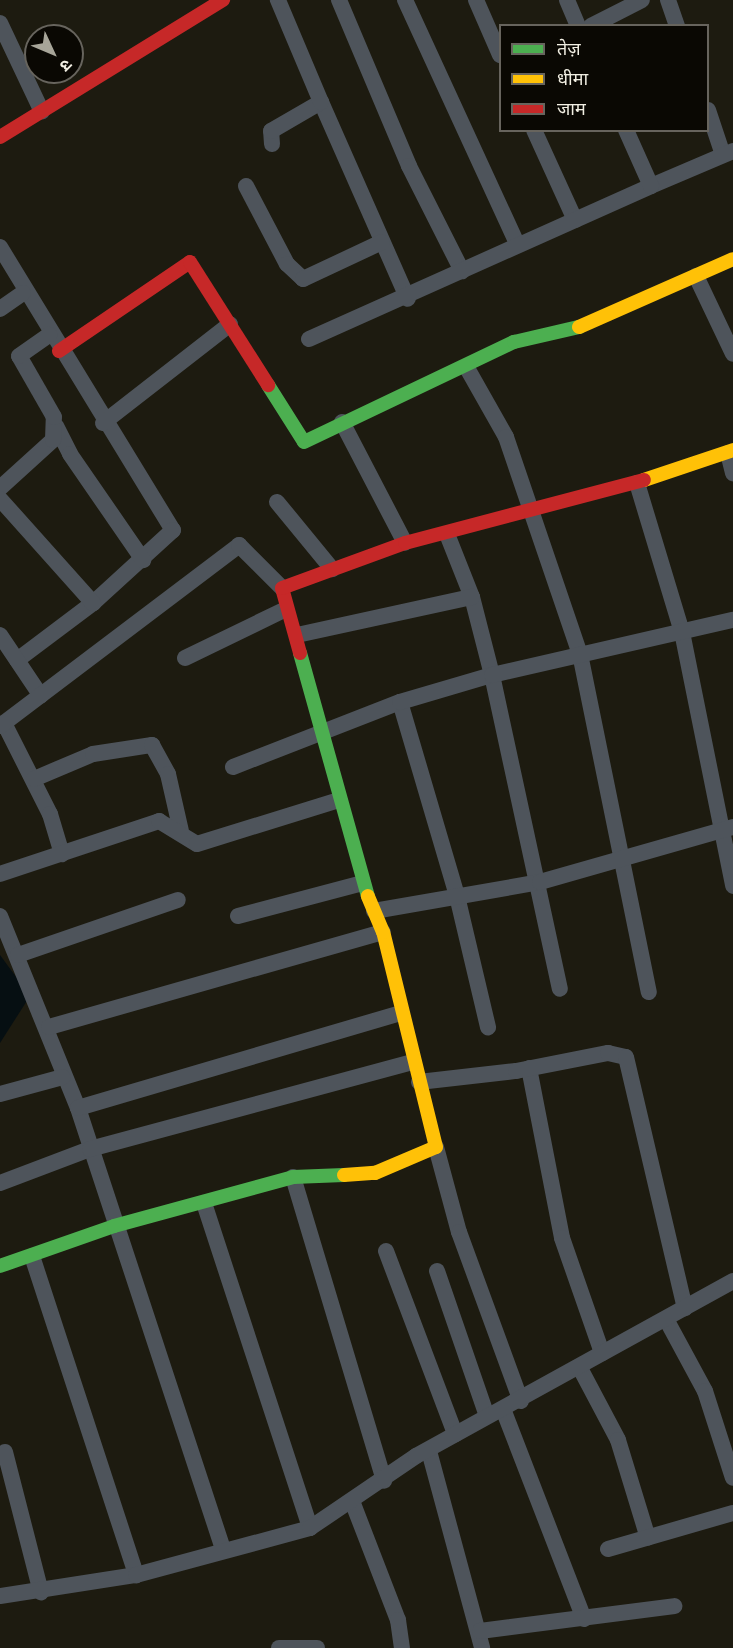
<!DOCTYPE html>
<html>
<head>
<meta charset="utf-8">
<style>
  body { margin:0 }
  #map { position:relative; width:733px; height:1648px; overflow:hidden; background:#1d1b10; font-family:"Source Sans 3","Noto Sans Devanagari",sans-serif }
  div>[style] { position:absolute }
  .water>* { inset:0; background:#060f12 }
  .street>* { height:16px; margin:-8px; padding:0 8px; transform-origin:8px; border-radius:8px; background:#4e545b }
  .fast>* { height:14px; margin:-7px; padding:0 7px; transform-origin:7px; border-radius:7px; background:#4caf50 }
  .slow>* { height:14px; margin:-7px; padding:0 7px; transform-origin:7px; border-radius:7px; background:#ffc107 }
  .jam>* { height:14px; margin:-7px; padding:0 7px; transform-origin:7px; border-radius:7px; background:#c62828 }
  span { translate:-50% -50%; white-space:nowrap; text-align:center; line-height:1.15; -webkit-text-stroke:5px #0a0803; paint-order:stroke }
  .legend { position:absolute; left:499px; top:24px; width:210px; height:108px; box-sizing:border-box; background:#0a0803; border:2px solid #67645d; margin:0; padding:8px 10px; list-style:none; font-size:18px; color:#f2efe3 }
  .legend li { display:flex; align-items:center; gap:12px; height:30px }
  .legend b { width:30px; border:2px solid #67645d }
  .north { position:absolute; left:24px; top:24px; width:60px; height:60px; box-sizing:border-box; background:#0a0803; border:2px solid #67645d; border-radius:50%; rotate:134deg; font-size:16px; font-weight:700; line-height:24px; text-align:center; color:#f2efe3 }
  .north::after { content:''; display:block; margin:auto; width:21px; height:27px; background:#a7a599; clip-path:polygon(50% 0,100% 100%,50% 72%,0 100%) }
</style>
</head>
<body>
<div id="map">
  <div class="water">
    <div style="clip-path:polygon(0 955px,30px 996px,0 1043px)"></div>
  </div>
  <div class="street">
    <div style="left:339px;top:0;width:180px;rotate:67.1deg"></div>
    <div style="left:409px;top:166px;width:118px;rotate:63.2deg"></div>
    <div style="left:405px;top:0;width:268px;rotate:65.3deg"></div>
    <div style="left:476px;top:0;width:60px;rotate:66.4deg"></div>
    <div style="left:567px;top:0;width:28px;rotate:67deg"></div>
    <div style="left:668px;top:0;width:28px;rotate:71deg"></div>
    <div style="left:0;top:23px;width:98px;rotate:64.7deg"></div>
    <div style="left:591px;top:26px;width:57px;rotate:-27deg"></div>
    <div style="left:321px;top:102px;width:215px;rotate:66.2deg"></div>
    <div style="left:708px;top:110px;width:47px;rotate:71.6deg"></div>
    <div style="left:534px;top:130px;width:99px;rotate:65.5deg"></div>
    <div style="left:272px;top:144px;width:13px;rotate:-94deg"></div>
    <div style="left:271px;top:131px;width:58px;rotate:-30.1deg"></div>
    <div style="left:321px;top:102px;width:111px;rotate:-112.9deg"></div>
    <div style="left:246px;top:186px;width:88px;rotate:62.3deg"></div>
    <div style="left:287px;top:264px;width:22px;rotate:43deg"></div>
    <div style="left:303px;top:279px;width:87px;rotate:-25.1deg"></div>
    <div style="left:651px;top:186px;width:89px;rotate:-23.1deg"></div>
    <div style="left:0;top:247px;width:332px;rotate:58.6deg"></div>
    <div style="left:173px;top:530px;width:108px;rotate:137.6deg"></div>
    <div style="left:93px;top:603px;width:95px;rotate:143.1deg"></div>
    <div style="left:696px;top:276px;width:86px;rotate:64.6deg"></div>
    <div style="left:0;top:309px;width:28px;rotate:-35deg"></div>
    <div style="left:309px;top:339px;width:375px;rotate:-24.1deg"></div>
    <div style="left:651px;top:186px;width:61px;rotate:-114.1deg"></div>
    <div style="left:467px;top:368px;width:79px;rotate:60.5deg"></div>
    <div style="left:506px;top:437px;width:229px;rotate:71.2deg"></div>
    <div style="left:580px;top:654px;width:345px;rotate:78.5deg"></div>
    <div style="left:342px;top:422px;width:136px;rotate:62.5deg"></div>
    <div style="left:103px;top:423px;width:161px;rotate:-37.9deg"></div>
    <div style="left:56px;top:426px;width:31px;rotate:63deg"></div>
    <div style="left:70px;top:454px;width:129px;rotate:55.4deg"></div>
    <div style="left:728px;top:453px;width:21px;rotate:76deg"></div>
    <div style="left:637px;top:483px;width:156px;rotate:73.2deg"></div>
    <div style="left:682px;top:632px;width:259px;rotate:78.6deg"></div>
    <div style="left:0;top:488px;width:72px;rotate:-42.2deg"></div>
    <div style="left:53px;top:440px;width:23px;rotate:-88deg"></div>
    <div style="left:54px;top:417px;width:70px;rotate:-119.8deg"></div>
    <div style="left:19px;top:356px;width:37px;rotate:-35deg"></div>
    <div style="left:0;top:499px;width:140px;rotate:48.2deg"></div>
    <div style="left:277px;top:502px;width:87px;rotate:50.6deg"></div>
    <div style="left:447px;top:534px;width:68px;rotate:68.4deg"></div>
    <div style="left:472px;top:597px;width:81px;rotate:75.6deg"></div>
    <div style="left:492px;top:675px;width:321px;rotate:77.8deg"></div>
    <div style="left:0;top:635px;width:73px;rotate:56.1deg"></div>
    <div style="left:297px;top:635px;width:179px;rotate:-12.3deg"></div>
    <div style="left:185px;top:658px;width:112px;rotate:-25.9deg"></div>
    <div style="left:400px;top:702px;width:202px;rotate:73.6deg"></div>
    <div style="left:457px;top:896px;width:135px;rotate:76.7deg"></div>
    <div style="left:4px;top:723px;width:102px;rotate:63.2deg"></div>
    <div style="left:50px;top:814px;width:42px;rotate:73.3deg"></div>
    <div style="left:0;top:726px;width:300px;rotate:-37.1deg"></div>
    <div style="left:239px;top:545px;width:61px;rotate:45deg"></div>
    <div style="left:233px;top:767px;width:179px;rotate:-21.3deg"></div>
    <div style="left:400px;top:702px;width:96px;rotate:-16.4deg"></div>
    <div style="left:492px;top:675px;width:247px;rotate:-12.9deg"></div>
    <div style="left:34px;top:779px;width:64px;rotate:-23deg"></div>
    <div style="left:93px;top:754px;width:60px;rotate:-8.7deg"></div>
    <div style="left:152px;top:745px;width:33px;rotate:61deg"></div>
    <div style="left:168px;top:774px;width:58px;rotate:77.2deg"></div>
    <div style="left:0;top:874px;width:168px;rotate:-18.4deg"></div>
    <div style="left:159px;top:821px;width:44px;rotate:31.2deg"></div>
    <div style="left:197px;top:844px;width:149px;rotate:-17.2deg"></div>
    <div style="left:374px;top:911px;width:169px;rotate:-9.9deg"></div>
    <div style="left:540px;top:882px;width:201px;rotate:-15.9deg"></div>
    <div style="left:0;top:916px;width:207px;rotate:67.9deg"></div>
    <div style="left:78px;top:1108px;width:466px;rotate:71.8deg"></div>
    <div style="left:238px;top:916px;width:129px;rotate:-14.8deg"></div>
    <div style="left:18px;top:955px;width:169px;rotate:-19deg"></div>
    <div style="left:49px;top:1027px;width:347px;rotate:-15.9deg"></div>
    <div style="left:529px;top:1068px;width:173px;rotate:79deg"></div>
    <div style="left:562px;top:1238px;width:122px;rotate:70.8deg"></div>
    <div style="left:419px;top:1082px;width:98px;rotate:-6.5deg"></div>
    <div style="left:516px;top:1071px;width:94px;rotate:-11.1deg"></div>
    <div style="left:608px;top:1053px;width:18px;rotate:13deg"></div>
    <div style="left:626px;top:1057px;width:258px;rotate:76.8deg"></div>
    <div style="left:0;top:1094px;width:65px;rotate:-15.1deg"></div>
    <div style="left:78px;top:1108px;width:336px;rotate:-16.4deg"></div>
    <div style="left:436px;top:1147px;width:88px;rotate:74.9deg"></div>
    <div style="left:459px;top:1232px;width:180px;rotate:69.9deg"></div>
    <div style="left:293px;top:1177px;width:317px;rotate:73.3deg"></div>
    <div style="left:0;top:1183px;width:96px;rotate:-20.7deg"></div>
    <div style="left:90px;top:1149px;width:335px;rotate:-15.1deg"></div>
    <div style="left:204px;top:1203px;width:342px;rotate:71.9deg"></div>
    <div style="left:386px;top:1251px;width:196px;rotate:69.3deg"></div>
    <div style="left:32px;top:1256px;width:336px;rotate:71.9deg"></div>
    <div style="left:437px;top:1271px;width:153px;rotate:71deg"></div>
    <div style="left:666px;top:1319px;width:82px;rotate:61.6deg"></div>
    <div style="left:705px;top:1391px;width:91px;rotate:72.2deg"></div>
    <div style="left:581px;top:1370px;width:79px;rotate:62.1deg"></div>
    <div style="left:618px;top:1440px;width:102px;rotate:73deg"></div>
    <div style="left:503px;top:1409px;width:225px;rotate:68.9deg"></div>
    <div style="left:429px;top:1451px;width:204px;rotate:74.9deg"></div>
    <div style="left:5px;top:1452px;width:145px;rotate:75.6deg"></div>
    <div style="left:352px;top:1501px;width:128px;rotate:68.9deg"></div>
    <div style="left:398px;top:1620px;width:28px;rotate:82deg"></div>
    <div style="left:608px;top:1549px;width:130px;rotate:-16.1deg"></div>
    <div style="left:0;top:1596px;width:138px;rotate:-8.8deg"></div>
    <div style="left:136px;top:1575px;width:180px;rotate:-15.1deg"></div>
    <div style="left:310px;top:1528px;width:128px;rotate:-34.2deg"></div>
    <div style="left:416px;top:1456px;width:362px;rotate:-28.9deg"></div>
    <div style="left:480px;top:1631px;width:196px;rotate:-7.3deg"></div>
    <div style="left:279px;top:1648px;width:38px"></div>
  </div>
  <div class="fast">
    <div style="left:268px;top:385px;width:67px;rotate:57.7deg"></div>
    <div style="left:304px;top:442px;width:233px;rotate:-25.5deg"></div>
    <div style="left:514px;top:342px;width:67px;rotate:-13deg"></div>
    <div style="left:300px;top:653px;width:252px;rotate:74.4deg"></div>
    <div style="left:0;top:1266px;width:121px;rotate:-19.3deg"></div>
    <div style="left:114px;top:1226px;width:186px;rotate:-15.3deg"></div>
    <div style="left:293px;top:1177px;width:51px;rotate:-2.2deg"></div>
  </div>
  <div class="slow">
    <div style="left:579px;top:327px;width:168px;rotate:-23.8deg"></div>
    <div style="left:644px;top:480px;width:94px;rotate:-18.6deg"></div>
    <div style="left:344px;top:1175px;width:31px;rotate:-4deg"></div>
    <div style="left:375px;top:1173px;width:66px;rotate:-23.1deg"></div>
    <div style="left:436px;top:1147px;width:221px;rotate:-103.8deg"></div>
    <div style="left:383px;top:932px;width:39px;rotate:-113deg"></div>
  </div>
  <div class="jam">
    <div style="left:0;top:137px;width:262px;rotate:-31.6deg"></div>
    <div style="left:59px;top:351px;width:158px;rotate:-34.2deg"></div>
    <div style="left:190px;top:262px;width:146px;rotate:57.6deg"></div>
    <div style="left:300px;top:653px;width:67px;rotate:-105.5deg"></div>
    <div style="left:282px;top:588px;width:131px;rotate:-20.1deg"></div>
    <div style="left:405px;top:543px;width:247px;rotate:-14.8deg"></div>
  </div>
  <ul class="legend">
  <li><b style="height:8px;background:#4caf50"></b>तेज़</li>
  <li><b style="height:8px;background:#ffc107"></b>धीमा</li>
  <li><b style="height:8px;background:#c62828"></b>जाम</li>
  </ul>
  <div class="north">उ</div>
</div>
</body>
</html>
